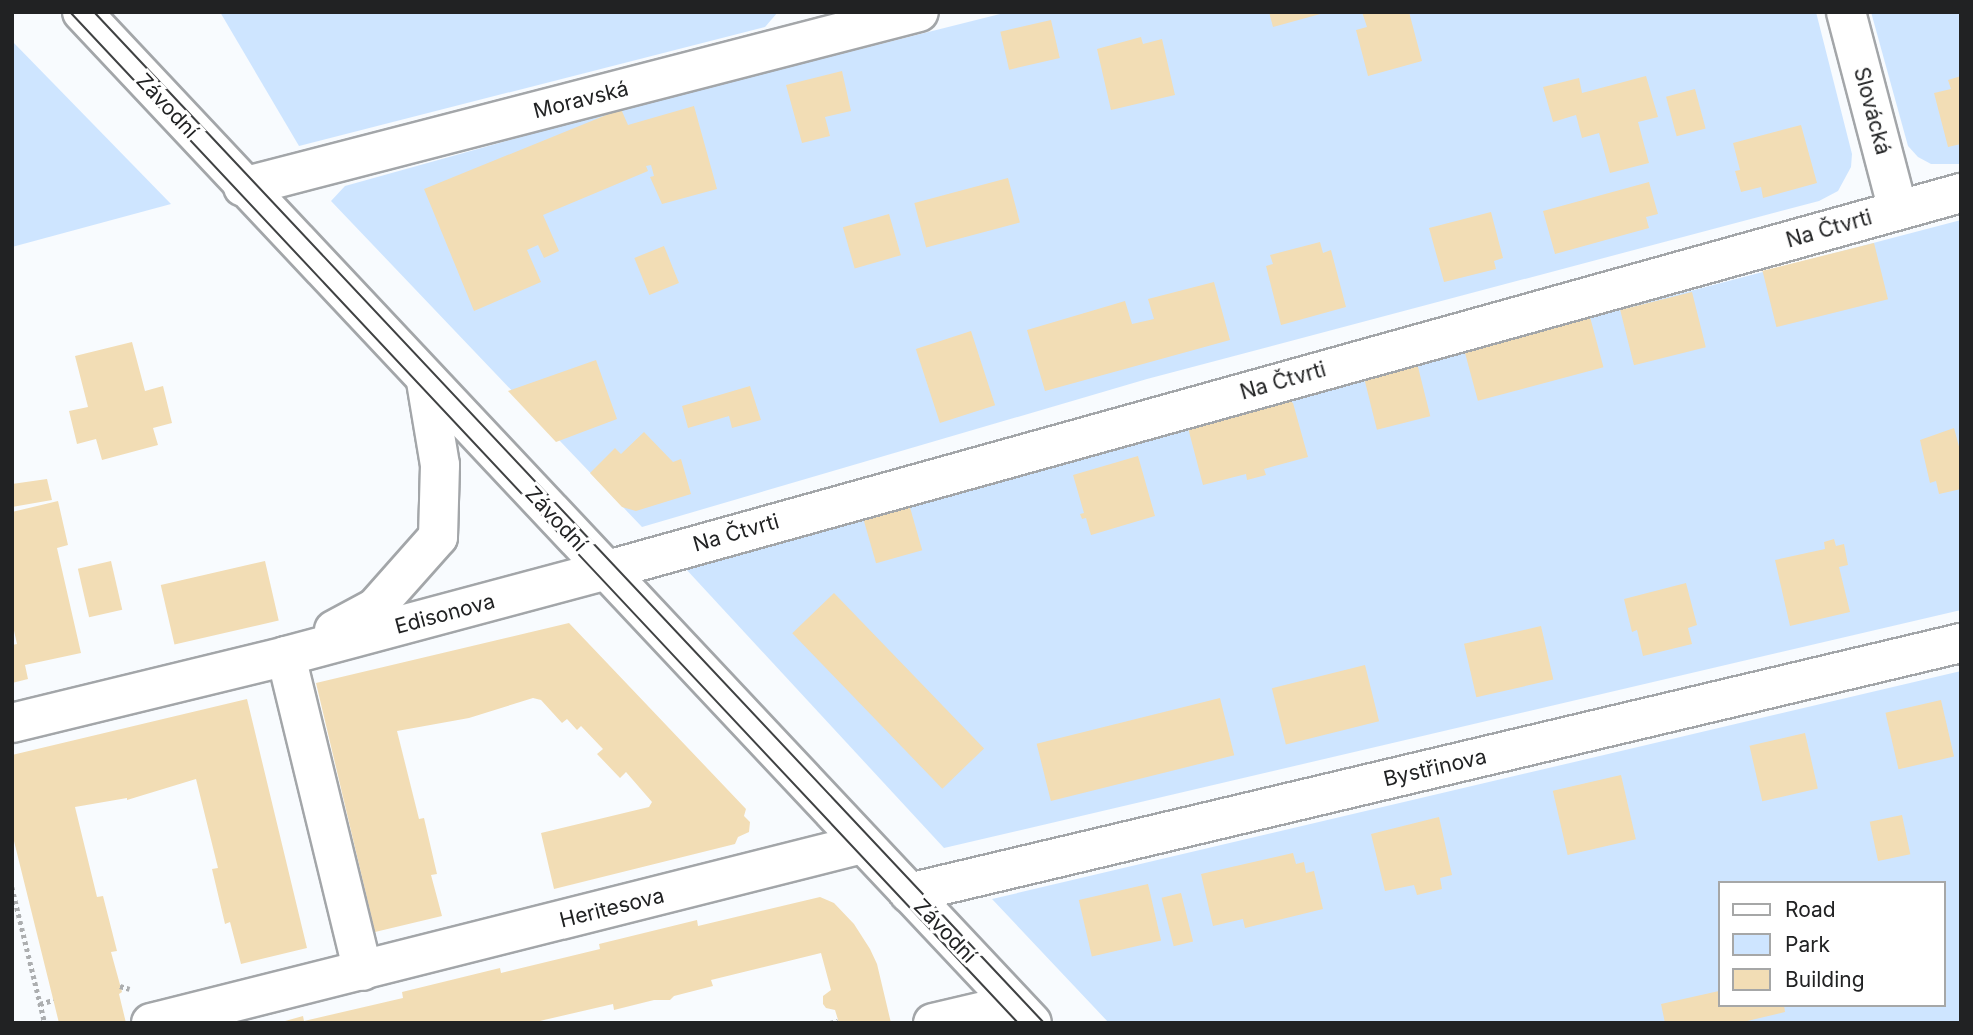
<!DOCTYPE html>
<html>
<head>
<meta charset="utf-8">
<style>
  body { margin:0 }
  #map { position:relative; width:1973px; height:1035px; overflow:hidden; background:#f8fbfe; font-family:Inter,sans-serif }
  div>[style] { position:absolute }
  .green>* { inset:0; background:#cee5ff }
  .building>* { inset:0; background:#f2ddb5; transform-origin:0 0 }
  .path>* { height:4.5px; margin-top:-2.25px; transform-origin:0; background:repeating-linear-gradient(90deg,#acaeb0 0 3.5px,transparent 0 7px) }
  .roads { filter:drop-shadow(2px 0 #a3a6a9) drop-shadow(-2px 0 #a3a6a9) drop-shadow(0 2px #a3a6a9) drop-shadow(0 -2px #a3a6a9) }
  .minor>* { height:38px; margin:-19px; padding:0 19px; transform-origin:19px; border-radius:19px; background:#fff }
  .tram>* { height:2px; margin:-1px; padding:0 1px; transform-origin:1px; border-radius:1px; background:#404243 }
  span { translate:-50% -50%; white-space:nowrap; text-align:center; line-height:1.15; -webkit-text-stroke:6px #fff; paint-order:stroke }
  .street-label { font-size:21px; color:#212223 }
  .frame { position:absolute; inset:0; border:14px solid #212223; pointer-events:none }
  .legend { position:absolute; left:1718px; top:881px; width:228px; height:126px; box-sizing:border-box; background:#fff; border:2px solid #a6a7a7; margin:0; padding:9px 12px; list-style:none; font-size:21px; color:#212223 }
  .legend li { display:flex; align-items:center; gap:14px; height:35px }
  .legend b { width:35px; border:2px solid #a6a7a7 }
</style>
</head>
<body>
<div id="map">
  <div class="green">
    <div style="clip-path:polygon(220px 12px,778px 12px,765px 27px,299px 146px)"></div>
    <div style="clip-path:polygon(1008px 12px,1816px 12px,1852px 154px,1851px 167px,1838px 191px,1819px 201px,1147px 379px,642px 527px,331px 201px,345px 186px,621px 109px)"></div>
    <div style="clip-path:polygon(1871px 12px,1961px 12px,1961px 164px,1931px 164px,1918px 157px,1908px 146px)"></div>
    <div style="clip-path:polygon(12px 41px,171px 204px,12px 247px)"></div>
    <div style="clip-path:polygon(1961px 220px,1961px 610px,944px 848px,685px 568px,1350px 380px)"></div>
    <div style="clip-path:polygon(evenodd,1961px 671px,1961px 1023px,1109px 1023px,992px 899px,1961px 671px,1719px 883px,1943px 883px,1943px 1005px,1719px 1005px,1719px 883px)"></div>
  </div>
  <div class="building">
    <div style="clip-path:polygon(1269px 12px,1324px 12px,1324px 13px,1273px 27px)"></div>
    <div style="clip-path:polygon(1362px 12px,1409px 12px,1422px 61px,1368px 76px,1356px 30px,1367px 27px)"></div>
    <div style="left:1051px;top:20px;width:39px;height:52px;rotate:77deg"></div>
    <div style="clip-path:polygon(1141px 37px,1143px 44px,1162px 39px,1175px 95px,1111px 110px,1097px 49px)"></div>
    <div style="clip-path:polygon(842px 71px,851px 111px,825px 117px,830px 136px,802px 143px,786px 85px)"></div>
    <div style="clip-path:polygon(1646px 76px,1658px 117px,1638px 122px,1649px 163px,1610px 173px,1599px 133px,1582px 138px,1576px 115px,1553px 122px,1543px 87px,1579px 78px,1582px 93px)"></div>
    <div style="clip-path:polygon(1961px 76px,1961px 144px,1948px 147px,1934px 93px,1951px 89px,1948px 80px)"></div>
    <div style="left:1695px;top:89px;width:41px;height:30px;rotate:75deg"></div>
    <div style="clip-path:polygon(694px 106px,717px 189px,662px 204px,650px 177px,654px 176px,651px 165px,646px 166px,648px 171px,543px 215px,559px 251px,544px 258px,538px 245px,527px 250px,541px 282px,474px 311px,424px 189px,621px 109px,628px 125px)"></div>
    <div style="clip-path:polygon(1801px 125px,1817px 183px,1763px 198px,1761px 187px,1741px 192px,1735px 171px,1740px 170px,1733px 143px)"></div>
    <div style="left:1008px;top:178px;width:46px;height:97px;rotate:75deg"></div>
    <div style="clip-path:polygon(1649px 182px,1658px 214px,1646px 217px,1649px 228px,1555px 254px,1543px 211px)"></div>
    <div style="clip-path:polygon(1491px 212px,1503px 258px,1494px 261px,1496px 269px,1444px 282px,1429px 228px)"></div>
    <div style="left:889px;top:214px;width:43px;height:48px;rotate:74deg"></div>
    <div style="clip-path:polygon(1320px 242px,1323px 253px,1331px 250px,1346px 307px,1281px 325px,1266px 266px,1273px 264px,1270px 255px)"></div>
    <div style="left:1874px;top:243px;width:58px;height:115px;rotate:76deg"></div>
    <div style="left:664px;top:246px;width:40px;height:32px;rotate:68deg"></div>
    <div style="clip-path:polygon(1214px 282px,1230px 340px,1045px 391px,1027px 330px,1125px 301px,1132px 324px,1154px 319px,1148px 299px)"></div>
    <div style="left:1692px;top:292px;width:57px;height:74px;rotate:76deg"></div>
    <div style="left:1590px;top:317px;width:52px;height:130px;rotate:75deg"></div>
    <div style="left:971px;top:331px;width:78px;height:58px;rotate:72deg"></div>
    <div style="clip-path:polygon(132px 342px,145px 391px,163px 386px,172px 423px,153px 428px,158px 445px,102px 460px,96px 439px,77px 444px,69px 411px,88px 407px,75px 356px)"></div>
    <div style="clip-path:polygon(596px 360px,617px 419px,556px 442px,508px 391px)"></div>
    <div style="left:1417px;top:363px;width:55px;height:55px;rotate:76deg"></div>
    <div style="clip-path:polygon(750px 386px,761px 420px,732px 428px,729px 416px,688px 428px,682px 406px)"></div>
    <div style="clip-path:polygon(1284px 398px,1293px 403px,1308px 457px,1264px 469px,1266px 475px,1247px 480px,1246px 474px,1203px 485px,1187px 424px)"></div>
    <div style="clip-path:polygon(1954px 428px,1961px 454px,1961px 489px,1939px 494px,1936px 481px,1930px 483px,1920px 440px)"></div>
    <div style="clip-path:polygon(644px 432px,673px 462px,681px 459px,691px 494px,636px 511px,622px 507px,590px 473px,615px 448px,621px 454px)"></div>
    <div style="clip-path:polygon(1138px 456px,1155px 516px,1091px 535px,1086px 518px,1082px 519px,1080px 514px,1084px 513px,1073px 475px)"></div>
    <div style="clip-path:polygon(47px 479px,52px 500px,12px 507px,12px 484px)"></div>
    <div style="clip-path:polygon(58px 501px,68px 545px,57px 548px,81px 653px,25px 665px,28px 679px,12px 683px,12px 645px,17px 644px,12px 622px,12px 512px)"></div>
    <div style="left:909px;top:504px;width:48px;height:48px;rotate:74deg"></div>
    <div style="clip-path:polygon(1834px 539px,1836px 546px,1844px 544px,1848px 565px,1839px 567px,1850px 612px,1790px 626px,1775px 560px,1825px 549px,1824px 542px)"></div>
    <div style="left:111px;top:561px;width:50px;height:34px;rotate:77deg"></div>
    <div style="left:265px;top:561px;width:61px;height:107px;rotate:77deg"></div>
    <div style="clip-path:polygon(1686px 583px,1697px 625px,1688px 628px,1692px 644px,1643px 656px,1637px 630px,1632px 632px,1624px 599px)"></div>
    <div style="left:834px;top:593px;width:216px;height:58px;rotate:46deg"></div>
    <div style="clip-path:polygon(569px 623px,746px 809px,744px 816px,750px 822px,749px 832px,738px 837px,735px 844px,554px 889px,541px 833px,649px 807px,652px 802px,626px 772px,620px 778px,597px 754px,603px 749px,581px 726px,577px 730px,567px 719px,562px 723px,541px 700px,533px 698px,469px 718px,397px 731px,419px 819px,424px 818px,437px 874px,431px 875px,442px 916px,375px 932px,316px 683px)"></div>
    <div style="left:1541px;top:626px;width:55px;height:79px;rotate:77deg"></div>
    <div style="left:1365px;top:665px;width:58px;height:96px;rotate:76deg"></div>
    <div style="left:1220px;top:698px;width:59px;height:189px;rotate:76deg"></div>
    <div style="clip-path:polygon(247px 699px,307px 948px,241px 964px,230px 922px,225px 924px,212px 869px,218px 868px,196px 779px,127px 800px,127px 798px,75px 807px,97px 897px,103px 896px,117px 951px,111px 952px,122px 992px,119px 994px,126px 1023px,59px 1023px,12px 833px,12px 755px)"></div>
    <div style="left:1941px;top:700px;width:58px;height:57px;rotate:77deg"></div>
    <div style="left:1805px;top:733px;width:57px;height:57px;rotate:77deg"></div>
    <div style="left:1621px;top:775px;width:66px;height:70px;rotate:77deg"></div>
    <div style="left:1902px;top:815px;width:40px;height:33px;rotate:78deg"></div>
    <div style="clip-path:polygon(1439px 817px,1452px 875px,1440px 878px,1442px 889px,1417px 895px,1414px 885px,1385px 891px,1371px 834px)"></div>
    <div style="clip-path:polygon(1293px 853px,1296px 864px,1304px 862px,1306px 873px,1314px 871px,1323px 909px,1245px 928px,1243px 919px,1213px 926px,1201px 874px)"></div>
    <div style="left:1148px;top:884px;width:58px;height:71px;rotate:77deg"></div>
    <div style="left:1181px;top:893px;width:50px;height:20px;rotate:76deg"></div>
    <div style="clip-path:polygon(820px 897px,834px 903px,854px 924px,870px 949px,877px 964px,891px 1023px,839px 1023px,835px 1010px,826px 1008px,823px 1004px,823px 996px,831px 990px,821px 953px,711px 980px,713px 986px,674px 996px,670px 1000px,654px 1000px,614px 1010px,613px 1004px,531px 1023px,278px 1023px,303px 1016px,304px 1021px,403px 998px,402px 992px,500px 968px,501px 973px,600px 949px,599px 944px,697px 920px,698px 926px)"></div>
    <div style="clip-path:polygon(1719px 991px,1719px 1005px,1784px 1005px,1785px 1012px,1739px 1023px,1665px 1023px,1661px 1004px)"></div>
  </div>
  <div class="path">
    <div style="left:12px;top:887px;width:140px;rotate:76.4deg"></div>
    <div style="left:120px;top:986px;width:10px;rotate:17deg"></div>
    <div style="left:40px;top:1004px;width:14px;rotate:-17deg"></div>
    <div style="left:830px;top:1023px;width:8px;rotate:-14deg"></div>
  </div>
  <div class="roads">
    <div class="minor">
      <div style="left:82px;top:12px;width:1387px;rotate:46.78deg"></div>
      <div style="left:1846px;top:12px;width:205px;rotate:75.3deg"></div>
      <div style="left:243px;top:187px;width:698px;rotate:-14.51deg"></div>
      <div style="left:334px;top:630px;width:47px;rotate:-28.2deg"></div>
      <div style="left:375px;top:608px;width:95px;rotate:-48.4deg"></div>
      <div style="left:438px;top:537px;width:72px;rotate:-88.4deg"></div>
      <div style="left:440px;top:465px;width:85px;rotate:-99.5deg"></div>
      <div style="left:286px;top:656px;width:324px;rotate:76.3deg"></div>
      <div style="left:12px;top:723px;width:282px;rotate:-13.7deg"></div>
      <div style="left:286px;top:656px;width:341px;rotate:-15deg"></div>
      <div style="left:615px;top:568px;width:1397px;rotate:-15.57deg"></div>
      <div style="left:909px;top:893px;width:1081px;rotate:-13.37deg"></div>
      <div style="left:151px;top:1023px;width:733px;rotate:-14.13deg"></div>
      <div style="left:933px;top:1023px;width:83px;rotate:-13.2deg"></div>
    </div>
  </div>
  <div class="tram">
    <div style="left:70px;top:12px;width:1386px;rotate:46.84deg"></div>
    <div style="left:94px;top:12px;width:1387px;rotate:46.78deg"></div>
  </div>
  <div class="street-label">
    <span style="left:581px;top:100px;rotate:-14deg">Moravská</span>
    <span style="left:167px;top:106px;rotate:47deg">Závodní</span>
    <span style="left:1872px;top:111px;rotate:75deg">Slovácká</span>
    <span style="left:1829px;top:229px;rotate:-16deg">Na Čtvrti</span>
    <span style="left:1283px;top:381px;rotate:-16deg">Na Čtvrti</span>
    <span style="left:556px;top:519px;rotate:47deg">Závodní</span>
    <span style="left:736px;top:533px;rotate:-16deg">Na Čtvrti</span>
    <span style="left:445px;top:614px;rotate:-15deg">Edisonova</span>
    <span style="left:1435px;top:768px;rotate:-13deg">Bystřinova</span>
    <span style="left:612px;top:908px;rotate:-14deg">Heritesova</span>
    <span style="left:945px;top:931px;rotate:46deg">Závodní</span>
  </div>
  <div class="frame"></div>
  <ul class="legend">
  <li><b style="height:9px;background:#fff"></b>Road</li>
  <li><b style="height:19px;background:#cee5ff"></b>Park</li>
  <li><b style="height:19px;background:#f2ddb5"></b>Building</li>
  </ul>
</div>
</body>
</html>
